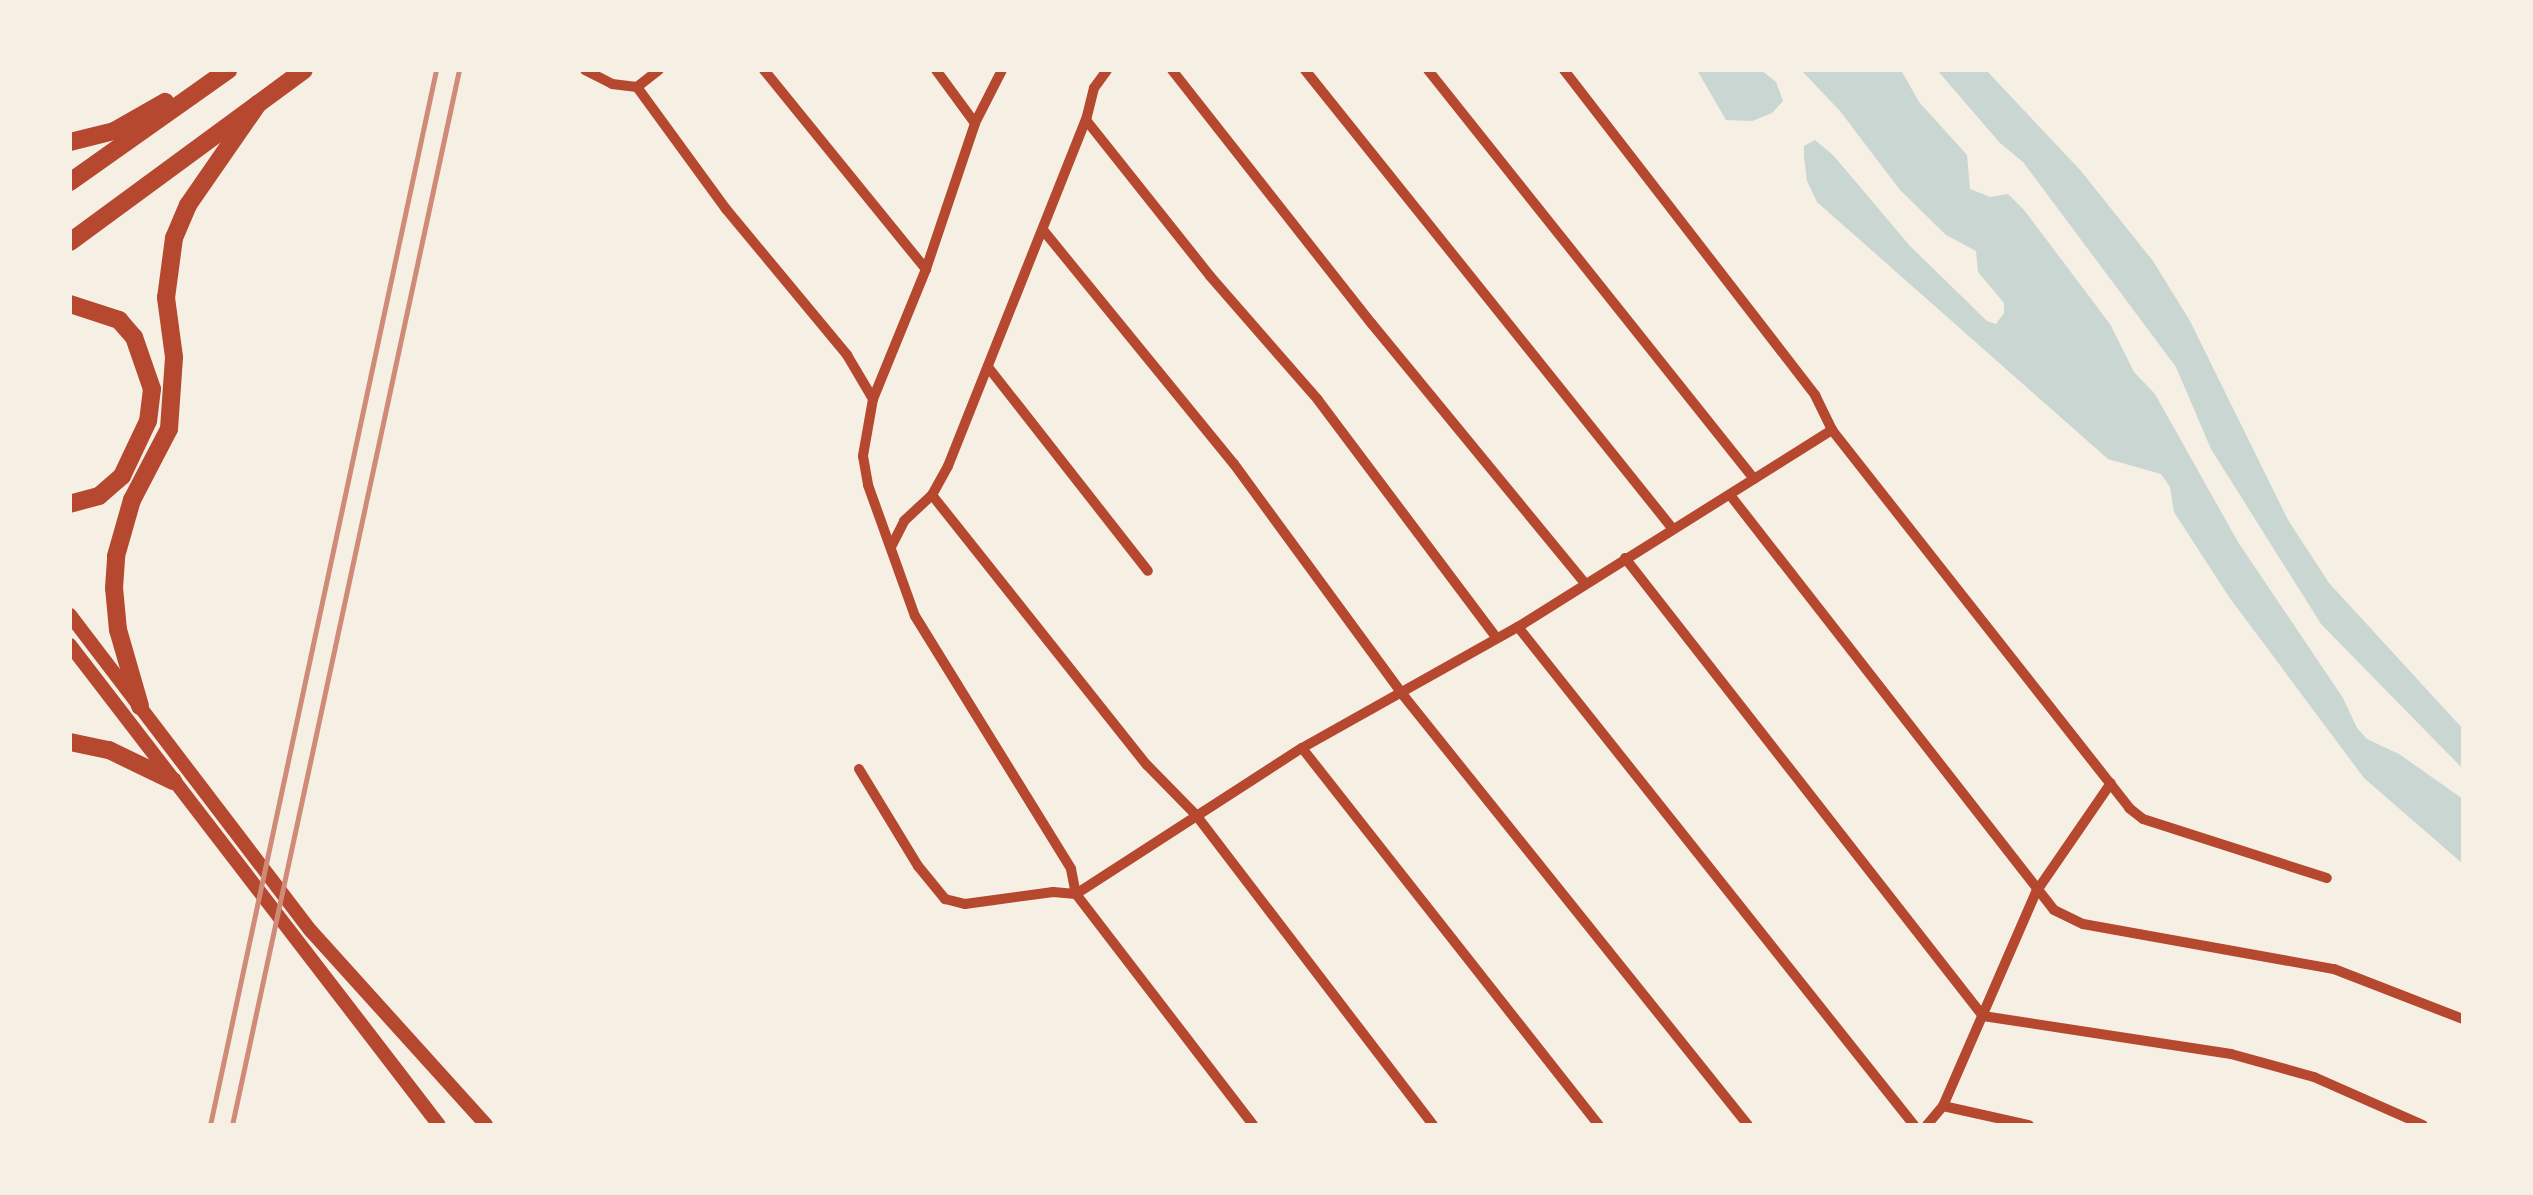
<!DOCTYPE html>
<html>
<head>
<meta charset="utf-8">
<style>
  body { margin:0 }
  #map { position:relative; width:2533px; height:1195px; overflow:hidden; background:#f6efe4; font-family:Merriweather,serif }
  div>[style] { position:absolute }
  .water>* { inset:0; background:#c9d6d2 }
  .minor>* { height:10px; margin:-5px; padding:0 5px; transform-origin:5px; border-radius:5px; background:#b5482f }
  .secondary>* { height:14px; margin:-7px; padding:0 7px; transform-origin:7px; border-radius:7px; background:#b5482f }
  .motorway>* { height:18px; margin:-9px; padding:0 9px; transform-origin:9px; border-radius:9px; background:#b5482f }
  .rail>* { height:5px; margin:-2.5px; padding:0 2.5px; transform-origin:2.5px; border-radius:2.5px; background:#cf8b77 }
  span { translate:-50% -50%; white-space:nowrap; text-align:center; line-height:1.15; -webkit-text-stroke:10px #f6efe4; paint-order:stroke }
  .frame { position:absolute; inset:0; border:72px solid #f6efe4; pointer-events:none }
</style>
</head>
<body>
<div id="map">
  <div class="water">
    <div style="clip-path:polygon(1697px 70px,1761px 70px,1776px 82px,1783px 101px,1772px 113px,1752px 121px,1726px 120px)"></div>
    <div style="clip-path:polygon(1801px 70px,1901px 70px,1919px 102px,1967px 155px,1970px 189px,1990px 197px,2008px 194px,2024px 210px,2110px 324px,2134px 372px,2155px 394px,2238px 542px,2343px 698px,2357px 728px,2367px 739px,2399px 754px,2463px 799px,2463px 864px,2364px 778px,2229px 597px,2174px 512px,2170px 487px,2161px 474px,2108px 459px,1817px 202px,1807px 181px,1804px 157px,1804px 146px,1815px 140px,1833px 155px,1910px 246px,1987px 321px,1996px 324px,2004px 313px,2004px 303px,1978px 272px,1976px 251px,1946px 235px,1900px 190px,1840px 111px)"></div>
    <div style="clip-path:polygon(1937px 70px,1986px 70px,2081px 171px,2153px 261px,2190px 321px,2288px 520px,2329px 583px,2463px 729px,2463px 769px,2321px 624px,2211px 449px,2176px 367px,2023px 162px,2000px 143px)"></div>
  </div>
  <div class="minor">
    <div style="left:585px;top:70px;width:30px;rotate:27deg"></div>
    <div style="left:612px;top:84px;width:25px;rotate:7deg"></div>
    <div style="left:637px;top:87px;width:151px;rotate:53.9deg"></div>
    <div style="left:726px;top:209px;width:190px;rotate:50.3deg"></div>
    <div style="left:847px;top:355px;width:51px;rotate:59.4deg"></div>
    <div style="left:873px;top:399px;width:58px;rotate:100deg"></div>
    <div style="left:863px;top:456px;width:29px;rotate:80deg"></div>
    <div style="left:868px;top:485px;width:139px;rotate:70.3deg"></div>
    <div style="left:915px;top:616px;width:297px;rotate:58.3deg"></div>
    <div style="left:1071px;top:869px;width:25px;rotate:79deg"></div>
    <div style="left:1076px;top:894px;width:291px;rotate:52.5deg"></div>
    <div style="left:764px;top:70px;width:257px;rotate:50.9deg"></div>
    <div style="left:936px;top:70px;width:66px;rotate:53.7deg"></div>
    <div style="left:1172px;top:70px;width:323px;rotate:51.8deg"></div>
    <div style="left:1372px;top:324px;width:335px;rotate:50.6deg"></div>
    <div style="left:1305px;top:70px;width:587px;rotate:51.29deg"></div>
    <div style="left:1428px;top:70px;width:523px;rotate:51.44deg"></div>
    <div style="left:1564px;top:70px;width:411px;rotate:52.3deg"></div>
    <div style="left:1815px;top:395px;width:39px;rotate:64deg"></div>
    <div style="left:1832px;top:430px;width:481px;rotate:51.8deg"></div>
    <div style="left:2129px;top:808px;width:18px;rotate:38deg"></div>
    <div style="left:2143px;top:819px;width:193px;rotate:17.8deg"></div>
    <div style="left:637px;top:87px;width:28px;rotate:-38deg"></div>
    <div style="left:1086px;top:120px;width:199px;rotate:51.5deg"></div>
    <div style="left:1210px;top:276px;width:164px;rotate:48.9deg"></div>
    <div style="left:1318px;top:400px;width:296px;rotate:53.1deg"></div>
    <div style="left:1043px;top:230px;width:302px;rotate:50.8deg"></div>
    <div style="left:1234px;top:464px;width:286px;rotate:53.8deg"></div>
    <div style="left:1403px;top:695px;width:551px;rotate:51.26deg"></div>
    <div style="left:988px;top:367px;width:259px;rotate:51.9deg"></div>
    <div style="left:873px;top:399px;width:140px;rotate:-67.8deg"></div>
    <div style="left:926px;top:269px;width:154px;rotate:-71.4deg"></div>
    <div style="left:975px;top:123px;width:59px;rotate:-63deg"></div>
    <div style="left:932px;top:495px;width:345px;rotate:51.5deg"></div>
    <div style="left:1147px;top:765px;width:70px;rotate:45.6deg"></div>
    <div style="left:1196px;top:815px;width:390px;rotate:52.6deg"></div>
    <div style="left:1730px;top:495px;width:526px;rotate:52.02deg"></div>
    <div style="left:2054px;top:910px;width:32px;rotate:26deg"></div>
    <div style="left:2083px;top:924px;width:255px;rotate:10.2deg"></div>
    <div style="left:2334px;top:969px;width:138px;rotate:21.2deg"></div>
    <div style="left:891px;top:547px;width:29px;rotate:-63deg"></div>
    <div style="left:904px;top:521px;width:38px;rotate:-43deg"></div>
    <div style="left:932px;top:495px;width:33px;rotate:-61deg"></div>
    <div style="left:948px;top:466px;width:373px;rotate:-68.3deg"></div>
    <div style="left:1086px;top:120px;width:33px;rotate:-76deg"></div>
    <div style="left:1094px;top:88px;width:22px;rotate:-54deg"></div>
    <div style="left:1625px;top:558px;width:581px;rotate:51.99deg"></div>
    <div style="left:1983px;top:1016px;width:251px;rotate:8.7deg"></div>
    <div style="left:2231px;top:1054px;width:86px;rotate:15.5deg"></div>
    <div style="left:2314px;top:1077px;width:119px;rotate:23.8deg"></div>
    <div style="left:1518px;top:627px;width:636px;rotate:51.51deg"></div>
    <div style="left:1302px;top:748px;width:480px;rotate:51.8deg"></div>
    <div style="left:859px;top:769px;width:114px;rotate:58.7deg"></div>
    <div style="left:918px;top:866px;width:43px;rotate:50.7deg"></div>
    <div style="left:945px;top:899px;width:21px;rotate:14deg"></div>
    <div style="left:965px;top:904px;width:89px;rotate:-7.8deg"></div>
    <div style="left:1053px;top:892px;width:23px;rotate:5deg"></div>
    <div style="left:1076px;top:894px;width:269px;rotate:-32.9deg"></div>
    <div style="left:1302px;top:748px;width:248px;rotate:-29.3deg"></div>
    <div style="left:1518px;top:627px;width:371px;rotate:-32.1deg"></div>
    <div style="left:1943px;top:1106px;width:88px;rotate:12.5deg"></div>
    <div style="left:1927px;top:1125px;width:25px;rotate:-50deg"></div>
    <div style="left:1943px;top:1106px;width:233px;rotate:-66.5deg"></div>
    <div style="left:2036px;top:892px;width:132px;rotate:-55.5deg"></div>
  </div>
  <div class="secondary">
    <div style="left:70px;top:615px;width:397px;rotate:52.7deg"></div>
    <div style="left:311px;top:931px;width:261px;rotate:47.9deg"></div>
    <div style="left:70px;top:645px;width:605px;rotate:52.45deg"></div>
  </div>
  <div class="motorway">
    <div style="left:70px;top:142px;width:45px;rotate:-14deg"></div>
    <div style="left:114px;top:131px;width:59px;rotate:-29.6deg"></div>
    <div style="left:70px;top:182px;width:194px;rotate:-35.3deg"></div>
    <div style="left:70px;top:242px;width:290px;rotate:-36.3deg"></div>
    <div style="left:70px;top:304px;width:52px;rotate:18.1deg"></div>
    <div style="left:119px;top:320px;width:23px;rotate:49deg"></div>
    <div style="left:134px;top:337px;width:55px;rotate:70.9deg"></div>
    <div style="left:152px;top:389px;width:32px;rotate:97deg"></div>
    <div style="left:148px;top:421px;width:61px;rotate:115.3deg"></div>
    <div style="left:122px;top:476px;width:30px;rotate:139deg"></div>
    <div style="left:99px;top:496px;width:30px;rotate:165deg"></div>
    <div style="left:140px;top:706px;width:79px;rotate:-106.1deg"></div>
    <div style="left:118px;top:630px;width:42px;rotate:-95.4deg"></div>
    <div style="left:114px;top:588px;width:32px;rotate:-86deg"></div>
    <div style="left:116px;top:556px;width:58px;rotate:-74.1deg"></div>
    <div style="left:132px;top:500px;width:80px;rotate:-62.5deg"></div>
    <div style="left:169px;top:429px;width:72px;rotate:-86deg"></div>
    <div style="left:174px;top:357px;width:60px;rotate:-97.7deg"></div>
    <div style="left:166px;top:298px;width:61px;rotate:-82.4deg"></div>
    <div style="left:174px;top:238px;width:36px;rotate:-67deg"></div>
    <div style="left:188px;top:205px;width:123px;rotate:-55.3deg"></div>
    <div style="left:70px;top:742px;width:40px;rotate:12deg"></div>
    <div style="left:109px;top:750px;width:71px;rotate:25.8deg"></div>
  </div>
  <div class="rail">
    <div style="left:210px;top:1125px;width:1079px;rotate:-77.91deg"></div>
    <div style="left:232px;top:1125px;width:1079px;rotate:-77.86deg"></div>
  </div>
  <div class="frame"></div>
</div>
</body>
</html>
